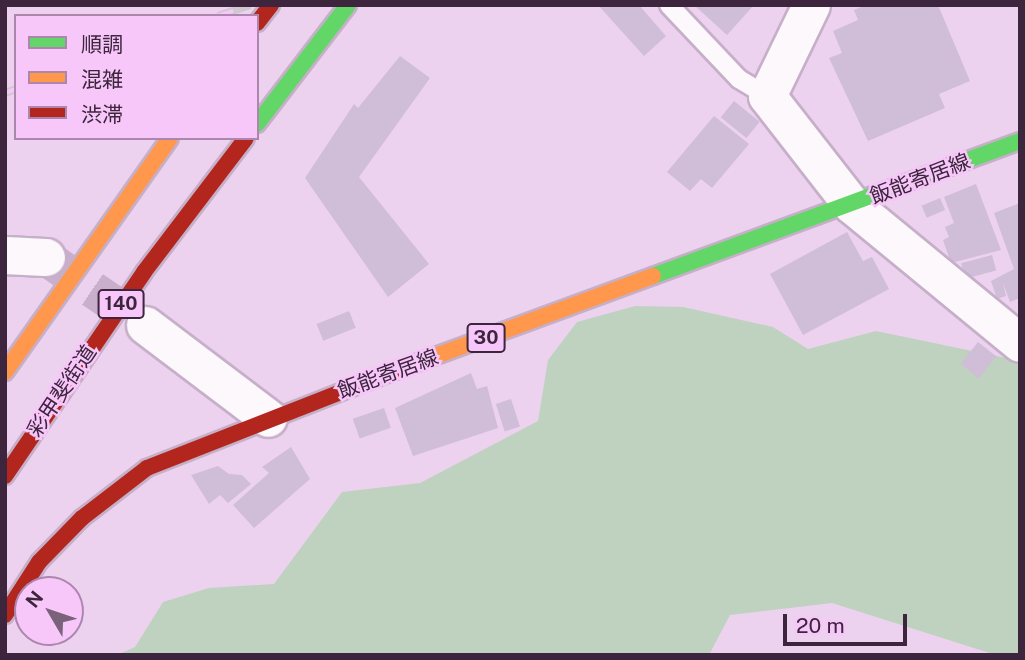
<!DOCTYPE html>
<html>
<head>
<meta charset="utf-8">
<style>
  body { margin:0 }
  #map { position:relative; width:1025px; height:660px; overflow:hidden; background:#ecd2ee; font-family:"Public Sans","Noto Sans JP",sans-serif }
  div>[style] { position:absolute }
  .green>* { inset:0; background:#bed2bf }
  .building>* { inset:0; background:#d0bdd8; transform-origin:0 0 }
  .street-tunnel>* { height:37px; margin-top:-18.5px; transform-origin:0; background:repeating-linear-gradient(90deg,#c9afcb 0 37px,transparent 0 55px) }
  .roads { filter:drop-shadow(2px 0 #c6afc8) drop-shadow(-2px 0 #c6afc8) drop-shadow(0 2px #c6afc8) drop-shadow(0 -2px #c6afc8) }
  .lane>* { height:18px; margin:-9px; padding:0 9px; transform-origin:9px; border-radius:9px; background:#fcf8fc }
  .street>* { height:37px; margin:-18.5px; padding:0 18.5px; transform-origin:18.5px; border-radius:18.5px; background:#fcf8fc }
  .fast>* { height:16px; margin:-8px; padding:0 8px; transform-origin:8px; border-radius:8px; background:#63d668 }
  .slow>* { height:16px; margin:-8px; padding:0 8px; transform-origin:8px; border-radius:8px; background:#ff974d }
  .jam>* { height:16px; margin:-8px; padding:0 8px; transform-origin:8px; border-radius:8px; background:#b3261e }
  .rail>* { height:8px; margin-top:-4px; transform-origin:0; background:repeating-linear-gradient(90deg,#f7c7f9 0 16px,#cfc8cf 0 32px); box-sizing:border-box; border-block:2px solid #cfc8cf }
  span { translate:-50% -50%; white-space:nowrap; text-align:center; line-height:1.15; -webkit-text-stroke:5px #f7c7f9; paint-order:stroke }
  .shield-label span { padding:2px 5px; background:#f7c7f9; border:2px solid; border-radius:5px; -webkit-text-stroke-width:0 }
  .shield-label { font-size:19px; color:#3c253d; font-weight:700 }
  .street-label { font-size:21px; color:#3c253d }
  .frame { position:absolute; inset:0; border:7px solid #3c253d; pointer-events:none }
  .legend { position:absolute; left:14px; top:14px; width:245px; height:126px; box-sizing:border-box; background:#f7c7f9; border:2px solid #ac86ae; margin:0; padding:9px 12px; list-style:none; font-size:21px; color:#3c253d }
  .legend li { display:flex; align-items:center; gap:14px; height:35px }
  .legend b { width:35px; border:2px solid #ac86ae }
  .north { position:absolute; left:14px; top:576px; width:70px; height:70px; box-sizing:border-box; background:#f7c7f9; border:2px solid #ac86ae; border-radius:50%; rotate:309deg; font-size:19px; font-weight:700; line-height:28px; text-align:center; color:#3c253d }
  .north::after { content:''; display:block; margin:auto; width:24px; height:32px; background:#7a627b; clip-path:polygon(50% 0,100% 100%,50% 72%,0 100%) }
  .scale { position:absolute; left:783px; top:614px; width:124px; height:32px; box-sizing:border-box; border:4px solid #3c253d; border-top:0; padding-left:9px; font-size:21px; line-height:24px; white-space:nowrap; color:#3c253d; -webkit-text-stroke:5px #f7c7f9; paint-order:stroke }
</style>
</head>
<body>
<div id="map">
  <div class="green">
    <div style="clip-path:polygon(635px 306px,683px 307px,773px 327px,808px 349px,876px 331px,1020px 361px,1020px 655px,996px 655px,832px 603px,730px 615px,709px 655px,117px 655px,135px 647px,163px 602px,209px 588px,274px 584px,342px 492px,420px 483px,538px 421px,548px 360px,577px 322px)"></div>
  </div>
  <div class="building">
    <div style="clip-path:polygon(598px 5px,639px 5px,666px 36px,644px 56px)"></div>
    <div style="clip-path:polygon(694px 5px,754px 5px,727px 35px)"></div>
    <div style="clip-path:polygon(866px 5px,938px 5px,970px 81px,939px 94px,945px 108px,868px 141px,829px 58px,842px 53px,833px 31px,858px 20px,854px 10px)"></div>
    <div style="clip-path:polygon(400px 56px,430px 78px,359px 177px,429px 264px,388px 297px,305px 178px,354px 104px,358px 108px)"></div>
    <div style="left:734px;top:101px;width:33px;height:21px;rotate:39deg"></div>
    <div style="clip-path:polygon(714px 116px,749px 144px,712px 188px,701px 179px,690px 191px,667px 172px)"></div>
    <div style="clip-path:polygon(976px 184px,1001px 250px,951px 263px,943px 240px,949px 237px,945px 227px,954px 223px,944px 197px)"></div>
    <div style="left:940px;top:198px;width:13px;height:20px;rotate:67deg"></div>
    <div style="clip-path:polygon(1020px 203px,1020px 298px,1010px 302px,1003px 283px,1006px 296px,997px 299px,991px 281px,1014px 269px,994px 213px)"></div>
    <div style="clip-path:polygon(847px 232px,863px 261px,872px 257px,889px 289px,803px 335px,770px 274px)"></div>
    <div style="left:992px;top:255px;width:16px;height:32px;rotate:75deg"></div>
    <div style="left:349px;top:311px;width:18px;height:35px;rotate:68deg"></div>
    <div style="left:978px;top:342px;width:23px;height:28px;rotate:38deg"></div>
    <div style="clip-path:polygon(471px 373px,477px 389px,487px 386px,498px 428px,413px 456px,395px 408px)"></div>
    <div style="left:511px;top:399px;width:29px;height:16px;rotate:72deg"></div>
    <div style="left:384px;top:408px;width:21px;height:33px;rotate:71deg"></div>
    <div style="clip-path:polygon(291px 447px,310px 479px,254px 528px,233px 505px,269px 473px,262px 467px)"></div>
    <div style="clip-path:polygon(218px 466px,229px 474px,242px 475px,251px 484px,228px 503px,220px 495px,209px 504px,191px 475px)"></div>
  </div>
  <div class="street-tunnel">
    <div style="left:47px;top:258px;width:117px;rotate:34.2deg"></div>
  </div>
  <div class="roads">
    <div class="lane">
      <div style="left:669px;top:5px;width:102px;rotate:46.6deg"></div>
      <div style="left:739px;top:79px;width:33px;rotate:31deg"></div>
    </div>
    <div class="street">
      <div style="left:811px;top:5px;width:101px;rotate:115.8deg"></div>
      <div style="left:767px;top:96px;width:138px;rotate:52.1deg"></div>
      <div style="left:852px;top:205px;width:217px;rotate:39.4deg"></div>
      <div style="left:5px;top:255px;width:41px;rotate:2.8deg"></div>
      <div style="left:145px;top:325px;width:154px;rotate:37.1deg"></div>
    </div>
    <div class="fast">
      <div style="left:257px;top:124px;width:150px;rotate:-52.6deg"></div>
      <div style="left:653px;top:276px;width:391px;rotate:-20.2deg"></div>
    </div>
    <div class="slow">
      <div style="left:5px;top:372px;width:286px;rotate:-54.8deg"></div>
      <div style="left:392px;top:372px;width:278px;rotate:-20.2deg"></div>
    </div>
    <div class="jam">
      <div style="left:257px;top:23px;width:23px;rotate:-52deg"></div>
      <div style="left:5px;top:476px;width:247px;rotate:-55.7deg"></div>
      <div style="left:144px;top:272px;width:168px;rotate:-52.7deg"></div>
      <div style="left:5px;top:615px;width:63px;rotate:-57.3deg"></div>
      <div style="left:39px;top:562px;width:62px;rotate:-45.7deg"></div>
      <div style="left:82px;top:518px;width:82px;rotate:-37.6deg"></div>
      <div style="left:147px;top:468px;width:263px;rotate:-21.4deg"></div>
    </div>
  </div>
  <div class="rail">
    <div style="left:218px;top:16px;width:34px;rotate:-19deg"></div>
    <div style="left:5px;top:93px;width:12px;rotate:-20deg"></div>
  </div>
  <div class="shield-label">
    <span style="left:121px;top:304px">140</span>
    <span style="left:486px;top:338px">30</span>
  </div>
  <div class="street-label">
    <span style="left:920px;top:179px;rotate:-21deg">飯能寄居線</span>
    <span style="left:388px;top:374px;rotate:-20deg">飯能寄居線</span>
    <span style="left:62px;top:391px;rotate:-56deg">彩甲斐街道</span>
  </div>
  <div class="frame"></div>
  <ul class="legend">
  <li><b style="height:9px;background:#63d668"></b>順調</li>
  <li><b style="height:9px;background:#ff974d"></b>混雑</li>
  <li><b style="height:9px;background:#b3261e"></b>渋滞</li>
  </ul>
  <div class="north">N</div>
  <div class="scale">20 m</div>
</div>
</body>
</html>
